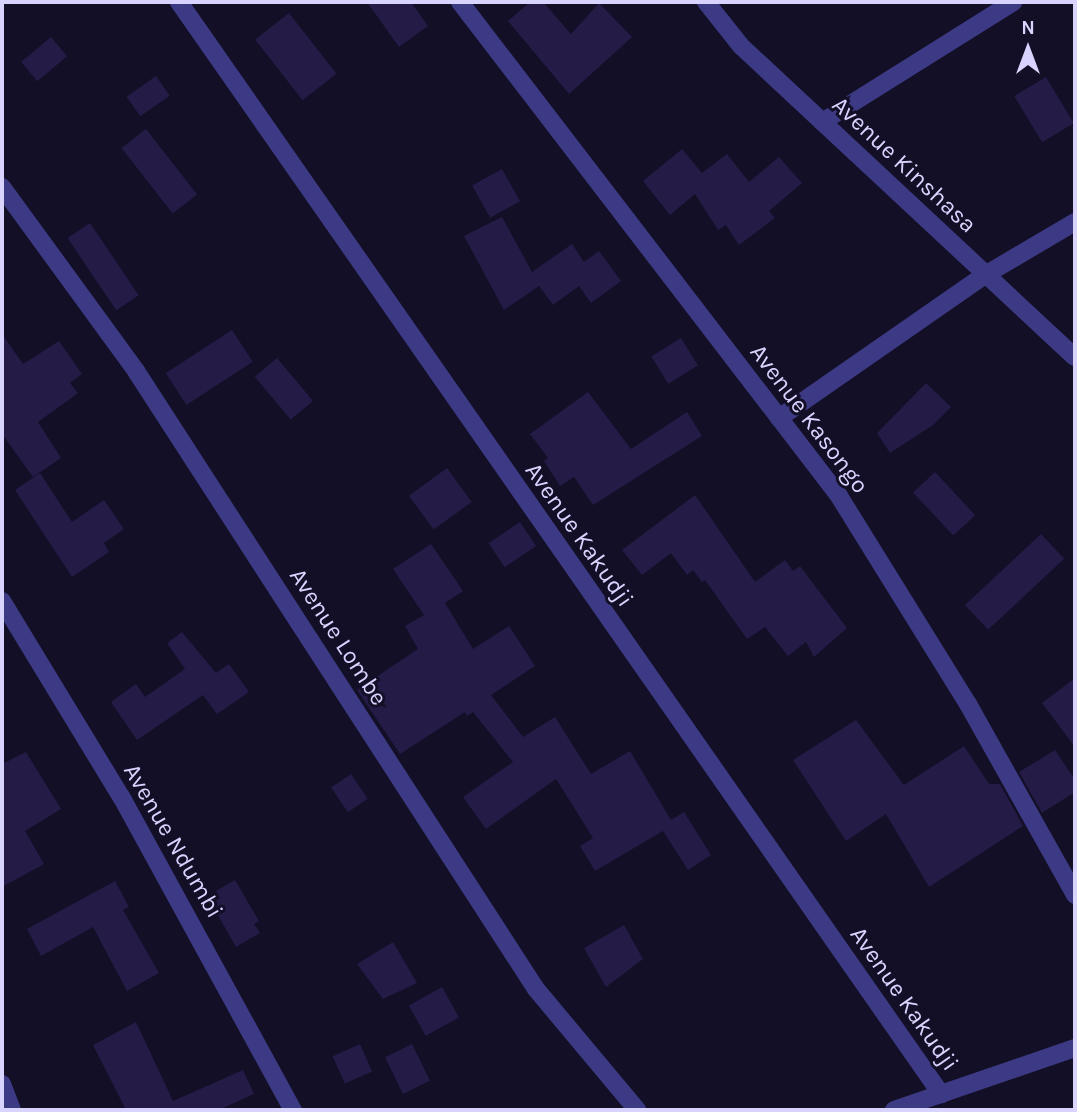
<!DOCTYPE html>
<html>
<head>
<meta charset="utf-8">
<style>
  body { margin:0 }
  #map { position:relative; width:1077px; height:1112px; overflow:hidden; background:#130f26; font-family:Karla,sans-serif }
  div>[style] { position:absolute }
  .building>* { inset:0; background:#241b47; transform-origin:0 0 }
  .minor>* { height:18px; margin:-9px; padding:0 9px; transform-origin:9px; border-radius:9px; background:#3d3a85 }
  span { translate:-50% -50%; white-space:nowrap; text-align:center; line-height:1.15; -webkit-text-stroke:6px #130f26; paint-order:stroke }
  .street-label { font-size:24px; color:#d9d4ff }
  .frame { position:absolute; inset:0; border:4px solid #d9d4ff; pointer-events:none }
  .north { position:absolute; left:993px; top:14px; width:70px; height:70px; -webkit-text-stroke:5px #130f26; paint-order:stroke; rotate:0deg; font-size:19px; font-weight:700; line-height:28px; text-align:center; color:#d9d4ff }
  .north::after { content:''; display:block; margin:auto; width:24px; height:32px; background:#d9d4ff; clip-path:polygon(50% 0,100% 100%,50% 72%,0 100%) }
</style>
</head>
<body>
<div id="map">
  <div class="building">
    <div style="clip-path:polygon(367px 2px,411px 2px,428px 26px,399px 47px)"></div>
    <div style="clip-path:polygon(530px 2px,543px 2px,571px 34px,599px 3px,632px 37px,569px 94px,508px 21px)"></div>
    <div style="left:289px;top:13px;width:77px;height:43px;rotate:52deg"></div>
    <div style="left:51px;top:37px;width:25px;height:39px;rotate:50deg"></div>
    <div style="left:156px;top:76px;width:24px;height:36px;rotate:55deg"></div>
    <div style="left:1046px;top:77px;width:54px;height:37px;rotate:59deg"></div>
    <div style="left:146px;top:129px;width:83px;height:31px;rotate:52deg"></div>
    <div style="clip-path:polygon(682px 149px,702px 173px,727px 154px,749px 182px,779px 157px,802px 183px,769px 211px,775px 218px,739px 245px,726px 225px,718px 230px,695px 194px,670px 215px,643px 181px)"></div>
    <div style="left:502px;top:169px;width:37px;height:34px;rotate:61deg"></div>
    <div style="clip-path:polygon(502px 217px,532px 272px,572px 244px,584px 262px,599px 251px,621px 281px,591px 303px,579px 286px,553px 305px,539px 286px,504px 310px,464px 236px)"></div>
    <div style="left:90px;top:223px;width:87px;height:27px;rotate:56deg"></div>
    <div style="left:232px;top:330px;width:38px;height:79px;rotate:57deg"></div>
    <div style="clip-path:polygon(2px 334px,23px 364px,59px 341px,82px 374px,70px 383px,78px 393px,38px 422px,61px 458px,33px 477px,2px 434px)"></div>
    <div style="left:681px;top:338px;width:32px;height:35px;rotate:58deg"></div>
    <div style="left:277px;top:358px;width:56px;height:29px;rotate:50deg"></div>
    <div style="clip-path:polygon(926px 383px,951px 407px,933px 425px,890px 453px,877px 433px)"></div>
    <div style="clip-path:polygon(588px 392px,631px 449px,687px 412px,702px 436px,593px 505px,574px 477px,560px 486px,544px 461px,548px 458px,530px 434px)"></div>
    <div style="left:447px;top:468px;width:42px;height:47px;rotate:54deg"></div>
    <div style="left:935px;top:472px;width:59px;height:30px;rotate:47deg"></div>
    <div style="clip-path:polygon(40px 473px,72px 522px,104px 500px,124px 529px,104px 543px,109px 552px,72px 577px,15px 490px)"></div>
    <div style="clip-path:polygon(695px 495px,755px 582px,785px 560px,793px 571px,800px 566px,847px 628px,814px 657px,806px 642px,788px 656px,765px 627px,747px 639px,705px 580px,702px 582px,693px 570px,687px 575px,671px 553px,642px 575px,622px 550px)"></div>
    <div style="left:520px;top:522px;width:29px;height:38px;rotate:56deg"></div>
    <div style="left:1041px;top:534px;width:34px;height:104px;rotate:47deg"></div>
    <div style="clip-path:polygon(431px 544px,463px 591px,445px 603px,473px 649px,509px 626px,535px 666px,491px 695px,523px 737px,555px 717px,591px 774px,630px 751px,671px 820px,684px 812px,711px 855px,688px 870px,663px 831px,595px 871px,580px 846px,593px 838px,556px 779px,486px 829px,463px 797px,513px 762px,473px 712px,467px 716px,465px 712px,400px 754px,357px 690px,418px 649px,405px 626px,424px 615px,393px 569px)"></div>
    <div style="clip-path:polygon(182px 632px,216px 673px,229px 664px,249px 692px,217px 714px,203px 695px,137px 740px,111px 702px,136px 684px,145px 697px,185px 669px,167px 643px)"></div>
    <div style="clip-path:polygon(1075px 678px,1075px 747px,1042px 703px)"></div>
    <div style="clip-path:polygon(856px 720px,904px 785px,964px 746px,989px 784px,1000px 784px,1023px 826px,929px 887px,886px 814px,846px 841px,793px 760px)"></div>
    <div style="clip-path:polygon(1055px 750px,1075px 780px,1075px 792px,1042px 813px,1019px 772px)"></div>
    <div style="clip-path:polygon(26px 752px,61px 809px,25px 831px,44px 864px,2px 887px,2px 764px)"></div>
    <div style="left:351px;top:774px;width:30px;height:24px;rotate:56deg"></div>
    <div style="clip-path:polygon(235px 880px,259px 921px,254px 924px,260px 933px,236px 947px,207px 896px)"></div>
    <div style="clip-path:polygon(115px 881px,129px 907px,123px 910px,159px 973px,127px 991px,93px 927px,41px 956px,27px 929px)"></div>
    <div style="clip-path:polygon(624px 925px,643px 959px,606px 987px,584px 948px)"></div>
    <div style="clip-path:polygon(393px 942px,417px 983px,383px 999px,357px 964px)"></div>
    <div style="left:442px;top:987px;width:35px;height:38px;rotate:61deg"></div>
    <div style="clip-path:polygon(136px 1022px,173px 1101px,243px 1070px,254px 1094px,218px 1110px,126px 1110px,93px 1045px)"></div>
    <div style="left:360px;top:1044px;width:30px;height:30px;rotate:66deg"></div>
    <div style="left:412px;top:1044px;width:41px;height:30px;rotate:64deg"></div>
  </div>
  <div class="minor">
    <div style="left:179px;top:2px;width:1332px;rotate:55.09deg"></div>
    <div style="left:460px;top:2px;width:623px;rotate:52.5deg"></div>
    <div style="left:839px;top:496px;width:245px;rotate:58.2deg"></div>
    <div style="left:968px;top:704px;width:219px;rotate:60.7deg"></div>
    <div style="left:706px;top:2px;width:56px;rotate:51.5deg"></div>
    <div style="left:741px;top:46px;width:456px;rotate:43deg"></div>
    <div style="left:822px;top:122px;width:226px;rotate:-32.1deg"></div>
    <div style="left:2px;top:187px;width:228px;rotate:53.9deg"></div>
    <div style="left:136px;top:371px;width:736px;rotate:57.09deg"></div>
    <div style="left:536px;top:989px;width:158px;rotate:50.1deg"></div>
    <div style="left:779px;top:418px;width:251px;rotate:-34.8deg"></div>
    <div style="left:985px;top:275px;width:104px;rotate:-30.5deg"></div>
    <div style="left:2px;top:601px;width:231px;rotate:58.7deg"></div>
    <div style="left:122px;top:798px;width:356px;rotate:61.3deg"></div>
    <div style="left:2px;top:1084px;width:28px;rotate:69deg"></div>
    <div style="left:894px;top:1110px;width:191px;rotate:-18.9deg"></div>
  </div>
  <div class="street-label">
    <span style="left:904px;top:165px;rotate:43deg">Avenue Kinshasa</span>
    <span style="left:809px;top:419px;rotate:53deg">Avenue Kasongo</span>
    <span style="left:579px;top:535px;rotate:55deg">Avenue Kakudji</span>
    <span style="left:338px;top:637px;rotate:57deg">Avenue Lombe</span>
    <span style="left:173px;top:841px;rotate:60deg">Avenue Ndumbi</span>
    <span style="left:904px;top:999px;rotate:55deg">Avenue Kakudji</span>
  </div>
  <div class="frame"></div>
  <div class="north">N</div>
</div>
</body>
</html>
